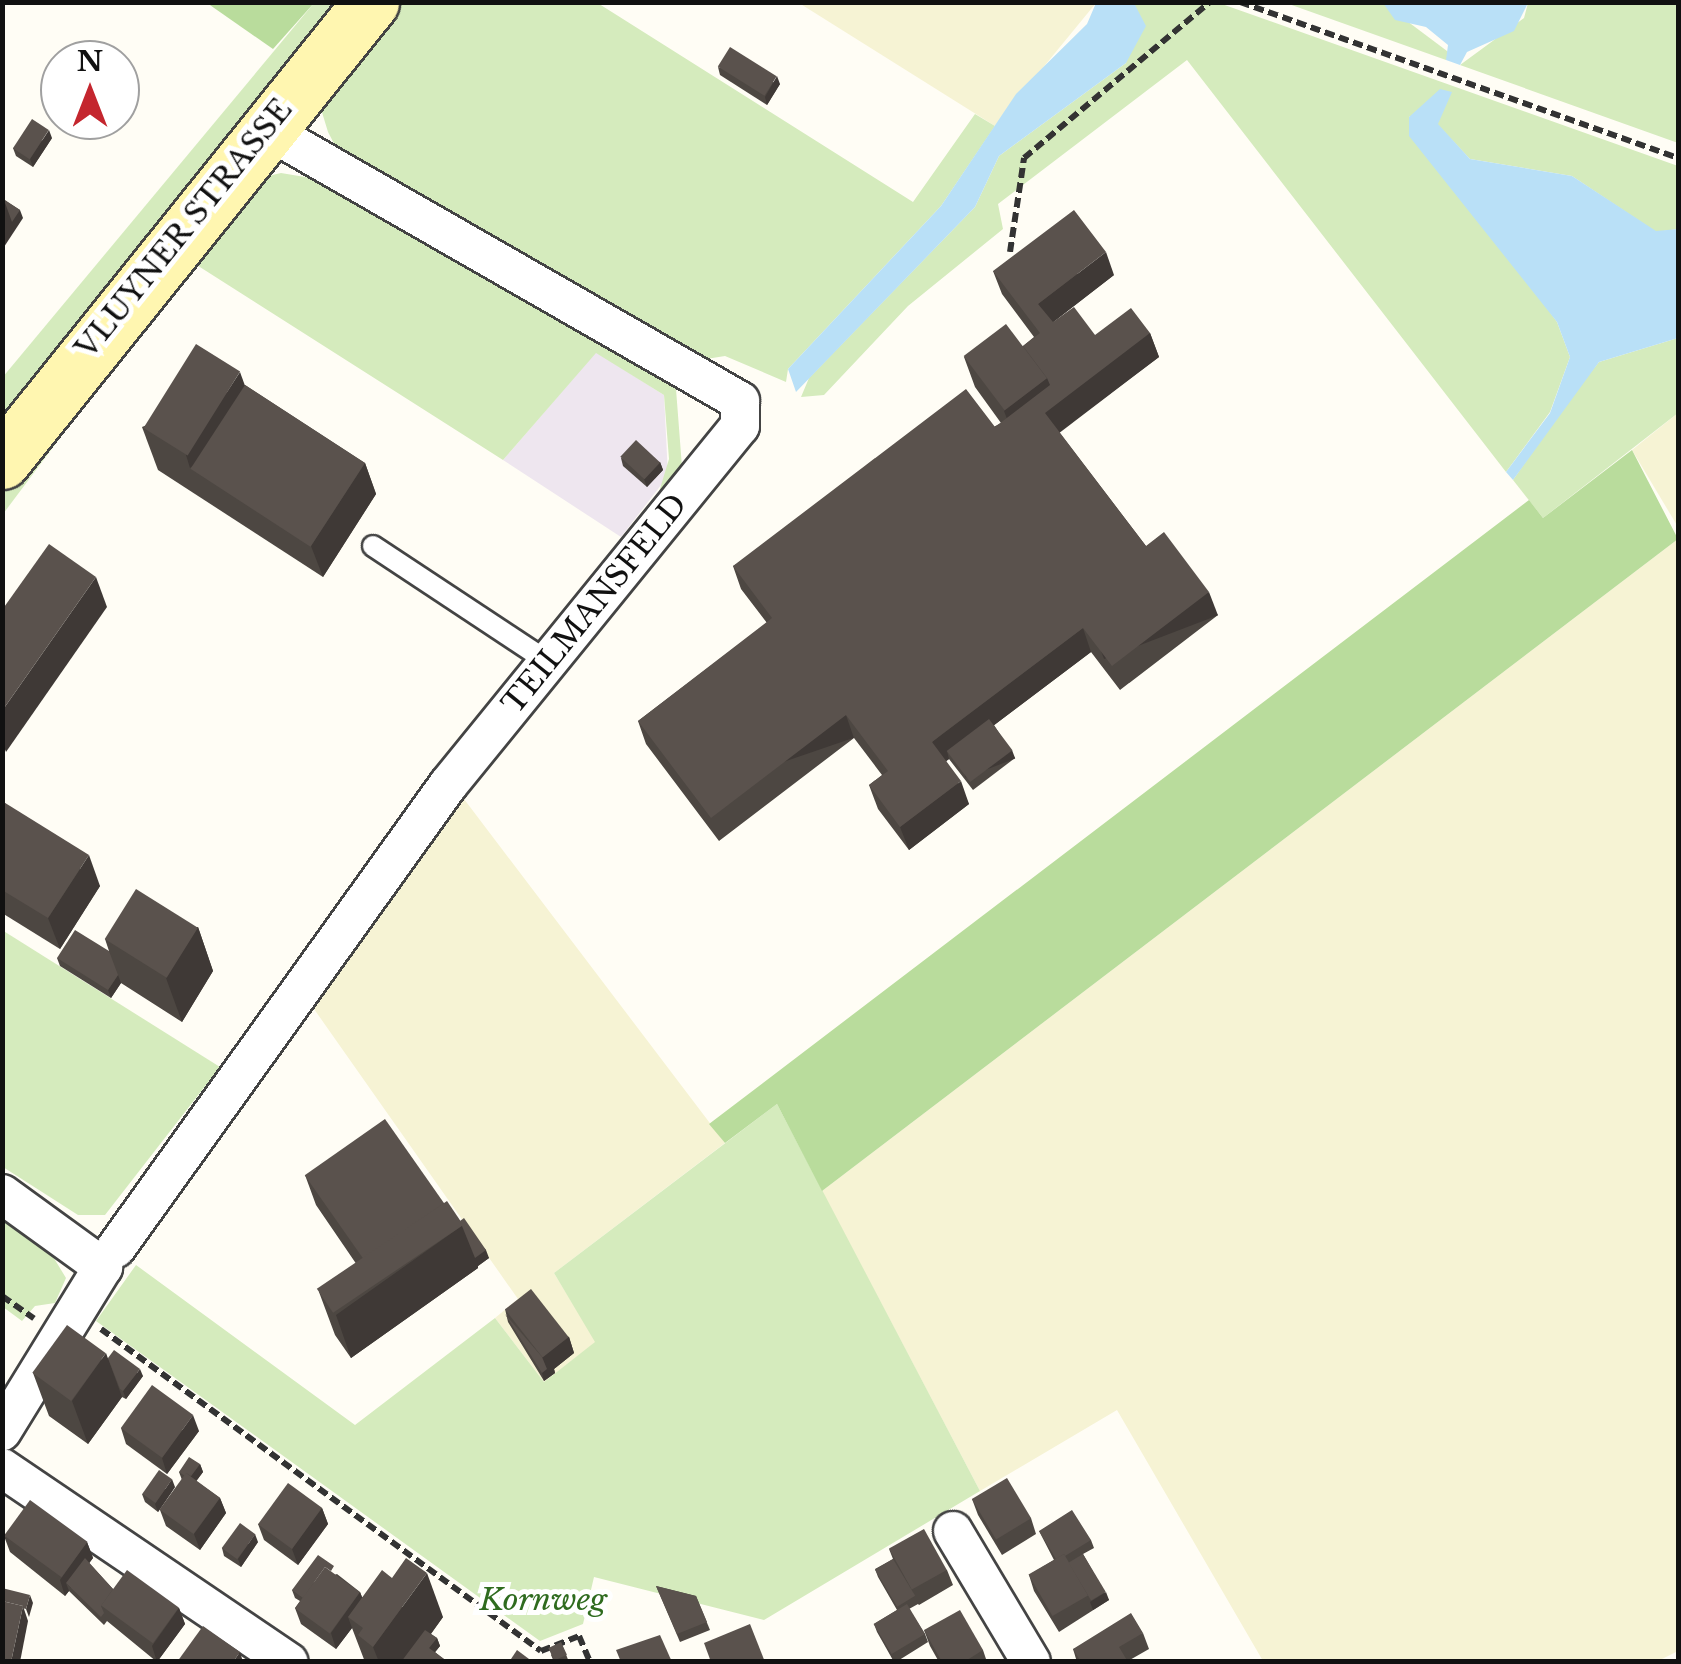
<!DOCTYPE html>
<html>
<head>
<meta charset="utf-8">
<style>
  body { margin:0 }
  #map { position:relative; width:1681px; height:1664px; overflow:hidden; background:#fffdf5; font-family:"Libre Baskerville",serif }
  div>[style] { position:absolute }
  .industrial>* { inset:0; background:#eee6ef }
  .farmland>* { inset:0; background:#f6f3d4 }
  .green>* { inset:0; background:#d5ebbd }
  .forest>* { inset:0; background:#b9dc9c }
  .water>* { inset:0; background:#b9e0f7 }
  .path>* { height:6px; margin-top:-3px; transform-origin:0; background:repeating-linear-gradient(90deg,#333 0 10px,transparent 0 15px) }
  .roads { filter:drop-shadow(2px 0 #444) drop-shadow(-2px 0 #444) drop-shadow(0 2px #444) drop-shadow(0 -2px #444) }
  .service>* { height:20px; margin:-10px; padding:0 10px; transform-origin:10px; border-radius:10px; background:#fff }
  .minor>* { height:38px; margin:-19px; padding:0 19px; transform-origin:19px; border-radius:19px; background:#fff }
  .secondary>* { height:55px; margin:-27.5px; padding:0 27.5px; transform-origin:27.5px; border-radius:27.5px; background:#fff6b0 }
  .wall>* { inset:0; background:#4d4742 }
  .shaded-wall>* { inset:0; background:#3f3936; transform-origin:0 0 }
  .building>* { inset:0; background:#5a524d; transform-origin:0 0 }
  span { translate:-50% -50%; white-space:nowrap; text-align:center; line-height:1.15; -webkit-text-stroke:10px #fff; paint-order:stroke }
  .street-label { font-size:30px; color:#111 }
  .park-label { font-size:30px; color:#2f6b1f; font-style:italic }
  .frame { position:absolute; inset:0; border:5px solid #111; pointer-events:none }
  .north { position:absolute; left:40px; top:40px; width:100px; height:100px; box-sizing:border-box; background:#fff; border:2px solid #a0a0a0; border-radius:50%; rotate:0deg; font-size:28px; font-weight:700; line-height:40px; text-align:center; color:#111 }
  .north::after { content:''; display:block; margin:auto; width:35px; height:45px; background:#c4262e; clip-path:polygon(50% 0,100% 100%,50% 72%,0 100%) }
</style>
</head>
<body>
<div id="map">
  <div class="industrial">
    <div style="clip-path:polygon(596px 352px,664px 395px,668px 476px,621px 537px,503px 460px)"></div>
  </div>
  <div class="farmland">
    <div style="clip-path:polygon(799px 3px,1096px 3px,995px 126px)"></div>
    <div style="clip-path:polygon(1678px 413px,1678px 527px,1632px 450px)"></div>
    <div style="clip-path:polygon(1678px 539px,1678px 1651px,1656px 1662px,1263px 1661px,1117px 1410px,980px 1491px,822px 1191px)"></div>
    <div style="clip-path:polygon(464px 799px,725px 1143px,554px 1273px,596px 1342px,544px 1382px,495px 1318px,518px 1299px,314px 1009px)"></div>
  </div>
  <div class="green">
    <div style="clip-path:polygon(596px 2px,913px 202px,975px 114px,995px 126px,941px 206px,788px 369px,786px 382px,725px 356px,700px 360px,339px 153px,328px 132px,321px 109px,334px 76px,396px 3px)"></div>
    <div style="clip-path:polygon(314px 3px,359px 3px,3px 432px,2px 378px)"></div>
    <div style="clip-path:polygon(1134px 3px,1219px 3px,1678px 166px,1678px 229px,1656px 232px,1572px 176px,1470px 159px,1437px 124px,1451px 92px,1409px 117px,1557px 322px,1570px 357px,1550px 412px,1506px 472px,1187px 60px,998px 204px,1003px 229px,908px 306px,824px 395px,801px 397px,809px 378px,975px 207px,999px 156px,1126px 63px)"></div>
    <div style="clip-path:polygon(1286px 3px,1383px 3px,1451px 54px,1446px 60px)"></div>
    <div style="clip-path:polygon(1528px 3px,1678px 3px,1678px 143px,1460px 65px,1524px 18px)"></div>
    <div style="clip-path:polygon(281px 173px,311px 178px,676px 389px,682px 467px,659px 492px,669px 459px,664px 395px,596px 353px,503px 460px,192px 262px,3px 514px,3px 494px,37px 442px,264px 177px)"></div>
    <div style="clip-path:polygon(1678px 338px,1678px 413px,1543px 518px,1513px 480px,1573px 394px,1599px 362px)"></div>
    <div style="clip-path:polygon(2px 930px,220px 1067px,105px 1215px,78px 1215px,3px 1167px)"></div>
    <div style="clip-path:polygon(777px 1104px,980px 1491px,764px 1620px,594px 1577px,583px 1624px,540px 1641px,96px 1321px,136px 1265px,355px 1425px,495px 1318px,544px 1382px,595px 1342px,554px 1273px)"></div>
    <div style="clip-path:polygon(3px 1218px,49px 1250px,66px 1278px,55px 1303px,35px 1306px,22px 1321px,3px 1307px)"></div>
  </div>
  <div class="forest">
    <div style="clip-path:polygon(207px 3px,314px 3px,273px 49px)"></div>
    <div style="clip-path:polygon(1632px 450px,1678px 539px,822px 1191px,777px 1104px,725px 1143px,709px 1124px,1529px 500px,1543px 518px)"></div>
  </div>
  <div class="water">
    <div style="clip-path:polygon(1096px 3px,1134px 3px,1146px 26px,1126px 63px,999px 156px,975px 207px,796px 392px,788px 369px,941px 206px,1016px 94px,1087px 24px)"></div>
    <div style="clip-path:polygon(1383px 3px,1528px 3px,1514px 31px,1467px 52px,1460px 65px,1446px 60px,1448px 45px,1426px 27px,1395px 20px)"></div>
    <div style="clip-path:polygon(1440px 89px,1452px 92px,1438px 124px,1470px 159px,1572px 176px,1656px 231px,1678px 229px,1678px 338px,1599px 362px,1513px 480px,1506px 472px,1550px 413px,1570px 357px,1557px 322px,1409px 136px,1409px 117px)"></div>
  </div>
  <div class="path">
    <div style="left:1240px;top:2px;width:465px;rotate:19.6deg"></div>
    <div style="left:1010px;top:252px;width:95px;rotate:-81.5deg"></div>
    <div style="left:1024px;top:158px;width:243px;rotate:-40deg"></div>
    <div style="left:2px;top:1296px;width:39px;rotate:35deg"></div>
    <div style="left:101px;top:1329px;width:545px;rotate:36.2deg"></div>
    <div style="left:541px;top:1651px;width:41px;rotate:-21.5deg"></div>
    <div style="left:579px;top:1636px;width:28px;rotate:67deg"></div>
  </div>
  <div class="roads">
    <div class="service">
      <div style="left:373px;top:546px;width:210px;rotate:33.5deg"></div>
    </div>
    <div class="minor">
      <div style="left:2px;top:1194px;width:125px;rotate:35.9deg"></div>
      <div style="left:103px;top:1267px;width:193px;rotate:121.6deg"></div>
      <div style="left:116px;top:1248px;width:570px;rotate:-54.36deg"></div>
      <div style="left:448px;top:785px;width:463px;rotate:-50.9deg"></div>
      <div style="left:740px;top:426px;width:25px;rotate:-90deg"></div>
      <div style="left:740px;top:401px;width:549px;rotate:-150.16deg"></div>
      <div style="left:2px;top:1468px;width:346px;rotate:34.1deg"></div>
      <div style="left:953px;top:1531px;width:152px;rotate:59.2deg"></div>
    </div>
    <div class="secondary">
      <div style="left:2px;top:461px;width:589px;rotate:-51.2deg"></div>
    </div>
  </div>
  <div class="wall">
    <div style="clip-path:polygon(718px 67px,780px 84px,767px 105px,720px 75px)"></div>
    <div style="clip-path:polygon(52px 138px,33px 167px,16px 156px,13px 148px)"></div>
    <div style="clip-path:polygon(993px 271px,1114px 275px,1053px 322px,1095px 335px,1150px 333px,1159px 357px,1059px 432px,1146px 546px,1218px 615px,1120px 690px,1091px 652px,994px 725px,1015px 758px,973px 790px,949px 759px,946px 761px,969px 804px,909px 850px,878px 809px,869px 785px,882px 775px,854px 738px,719px 841px,646px 744px,638px 721px,767px 623px,741px 589px,733px 566px,1001px 423px,975px 387px,964px 357px,1023px 346px,1034px 337px,1002px 294px)"></div>
    <div style="clip-path:polygon(245px 385px,365px 463px,376px 494px,323px 577px,158px 470px,142px 427px)"></div>
    <div style="clip-path:polygon(621px 458px,660px 462px,663px 470px,647px 487px,623px 466px)"></div>
    <div style="clip-path:polygon(2px 801px,100px 886px,60px 949px,2px 913px)"></div>
    <div style="clip-path:polygon(198px 927px,213px 971px,182px 1022px,121px 983px,111px 998px,60px 966px,57px 958px,109px 951px,105px 939px)"></div>
    <div style="clip-path:polygon(305px 1175px,444px 1203px,460px 1221px,489px 1258px,478px 1266px,478px 1268px,351px 1358px,335px 1335px,319px 1292px,357px 1265px,316px 1205px)"></div>
    <div style="clip-path:polygon(505px 1309px,569px 1337px,574px 1353px,554px 1369px,555px 1373px,544px 1381px,508px 1322px)"></div>
    <div style="clip-path:polygon(108px 1358px,143px 1376px,126px 1399px,122px 1397px,88px 1444px,49px 1416px,33px 1373px)"></div>
    <div style="clip-path:polygon(121px 1428px,199px 1431px,167px 1474px,126px 1444px)"></div>
    <div style="clip-path:polygon(200px 1464px,203px 1472px,196px 1481px,220px 1498px,226px 1513px,200px 1550px,166px 1526px,160px 1510px,182px 1480px,179px 1472px)"></div>
    <div style="clip-path:polygon(175px 1487px,158px 1512px,145px 1502px,142px 1494px)"></div>
    <div style="clip-path:polygon(972px 1499px,1031px 1518px,1036px 1534px,1002px 1555px,978px 1515px)"></div>
    <div style="clip-path:polygon(322px 1508px,328px 1524px,298px 1565px,264px 1540px,258px 1524px)"></div>
    <div style="clip-path:polygon(1039px 1531px,1091px 1540px,1094px 1548px,1083px 1554px,1109px 1600px,1059px 1632px,1034px 1591px,1029px 1575px,1054px 1560px)"></div>
    <div style="clip-path:polygon(4px 1536px,87px 1542px,93px 1558px,89px 1563px,113px 1589px,179px 1608px,185px 1624px,157px 1662px,107px 1621px,104px 1625px,69px 1591px,65px 1596px,10px 1552px)"></div>
    <div style="clip-path:polygon(258px 1542px,241px 1567px,224px 1556px,222px 1548px)"></div>
    <div style="clip-path:polygon(889px 1549px,947px 1570px,953px 1585px,919px 1605px,918px 1604px,909px 1609px,925px 1634px,928px 1642px,896px 1662px,894px 1662px,877px 1632px,874px 1624px,897px 1610px,878px 1577px,875px 1569px,893px 1559px)"></div>
    <div style="clip-path:polygon(337px 1574px,360px 1592px,362px 1597px,443px 1617px,431px 1634px,437px 1638px,440px 1646px,435px 1652px,447px 1662px,365px 1662px,352px 1628px,336px 1649px,301px 1624px,295px 1608px,300px 1601px,295px 1598px,292px 1590px)"></div>
    <div style="clip-path:polygon(656px 1586px,696px 1596px,710px 1630px,680px 1642px)"></div>
    <div style="clip-path:polygon(924px 1630px,983px 1650px,987px 1662px,939px 1662px,930px 1646px)"></div>
    <div style="clip-path:polygon(1143px 1633px,1149px 1649px,1128px 1661px,1077px 1662px,1073px 1649px)"></div>
    <div style="clip-path:polygon(561px 1642px,569px 1662px,554px 1662px,551px 1655px)"></div>
  </div>
  <div class="shaded-wall">
    <div style="clip-path:polygon(777px 76px,780px 84px,767px 105px,765px 97px)"></div>
    <div style="clip-path:polygon(49px 130px,52px 138px,33px 167px,30px 159px)"></div>
    <div style="clip-path:polygon(4px 200px,20px 210px,23px 218px,2px 250px,2px 202px)"></div>
    <div style="clip-path:polygon(1106px 252px,1114px 275px,1047px 327px,1038px 304px)"></div>
    <div style="clip-path:polygon(1150px 333px,1159px 357px,1054px 437px,1016px 442px,1004px 411px,1047px 378px)"></div>
    <div style="clip-path:polygon(240px 372px,256px 416px,190px 468px,186px 455px)"></div>
    <div style="clip-path:polygon(660px 462px,663px 470px,647px 487px,644px 479px)"></div>
    <div style="clip-path:polygon(365px 463px,376px 494px,323px 577px,311px 546px)"></div>
    <div style="clip-path:polygon(96px 577px,107px 607px,6px 752px,2px 742px,2px 711px)"></div>
    <div style="left:1209px;top:592px;width:25px;height:122px;rotate:69deg"></div>
    <div style="clip-path:polygon(1083px 628px,1091px 652px,952px 757px,947px 751px,949px 759px,940px 766px,932px 742px)"></div>
    <div style="left:846px;top:715px;width:24px;height:170px;rotate:71deg"></div>
    <div style="left:1012px;top:750px;width:9px;height:53px;rotate:69deg"></div>
    <div style="clip-path:polygon(961px 781px,969px 804px,909px 850px,900px 827px)"></div>
    <div style="clip-path:polygon(89px 855px,100px 886px,60px 949px,48px 918px)"></div>
    <div style="clip-path:polygon(198px 927px,213px 971px,182px 1022px,166px 978px)"></div>
    <div style="clip-path:polygon(118px 975px,121px 983px,111px 998px,108px 990px)"></div>
    <div style="clip-path:polygon(463px 1225px,486px 1250px,489px 1258px,478px 1266px,478px 1268px,351px 1358px,336px 1315px)"></div>
    <div style="clip-path:polygon(569px 1337px,574px 1353px,554px 1369px,555px 1373px,544px 1381px,542px 1373px,542px 1357px)"></div>
    <div style="clip-path:polygon(106px 1353px,122px 1397px,88px 1444px,72px 1401px)"></div>
    <div style="clip-path:polygon(140px 1369px,143px 1376px,126px 1399px,123px 1391px)"></div>
    <div style="clip-path:polygon(193px 1415px,199px 1431px,167px 1474px,162px 1458px)"></div>
    <div style="clip-path:polygon(200px 1464px,203px 1472px,192px 1487px,189px 1479px)"></div>
    <div style="clip-path:polygon(172px 1479px,175px 1487px,158px 1512px,155px 1504px)"></div>
    <div style="clip-path:polygon(220px 1498px,226px 1513px,200px 1550px,194px 1534px)"></div>
    <div style="clip-path:polygon(322px 1508px,328px 1524px,298px 1565px,292px 1549px)"></div>
    <div style="clip-path:polygon(255px 1534px,258px 1542px,241px 1567px,238px 1559px)"></div>
    <div style="clip-path:polygon(87px 1542px,93px 1558px,71px 1588px,66px 1583px,69px 1591px,65px 1596px,60px 1580px)"></div>
    <div style="clip-path:polygon(427px 1573px,443px 1617px,410px 1662px,379px 1662px,373px 1647px)"></div>
    <div style="clip-path:polygon(360px 1592px,366px 1608px,348px 1617px,352px 1628px,336px 1649px,331px 1633px)"></div>
    <div style="clip-path:polygon(1106px 1592px,1109px 1600px,1093px 1610px,1090px 1602px)"></div>
    <div style="clip-path:polygon(30px 1595px,33px 1603px,29px 1617px,26px 1609px)"></div>
    <div style="clip-path:polygon(23px 1606px,28px 1621px,20px 1662px,11px 1662px)"></div>
    <div style="clip-path:polygon(179px 1608px,185px 1624px,157px 1662px,152px 1646px)"></div>
    <div style="clip-path:polygon(437px 1638px,440px 1646px,432px 1656px,429px 1648px)"></div>
    <div style="clip-path:polygon(240px 1652px,243px 1662px,233px 1662px)"></div>
  </div>
  <div class="building">
    <div style="left:730px;top:47px;width:55px;height:23px;rotate:32deg"></div>
    <div style="left:32px;top:119px;width:20px;height:35px;rotate:33deg"></div>
    <div style="clip-path:polygon(2px 198px,20px 210px,12px 222px,4px 200px)"></div>
    <div style="clip-path:polygon(1074px 210px,1106px 252px,1038px 304px,1053px 322px,1074px 307px,1095px 335px,1131px 308px,1150px 333px,1045px 413px,1146px 546px,1164px 532px,1209px 592px,1112px 666px,1083px 628px,941px 735px,932px 742px,961px 781px,900px 827px,869px 785px,888px 771px,846px 715px,711px 818px,638px 721px,772px 618px,733px 566px,966px 389px,995px 427px,1050px 385px,1047px 378px,1023px 346px,1040px 333px,993px 271px)"></div>
    <div style="left:1006px;top:324px;width:68px;height:53px;rotate:53deg"></div>
    <div style="left:196px;top:344px;width:52px;height:99px;rotate:32deg"></div>
    <div style="left:245px;top:385px;width:143px;height:100px;rotate:33deg"></div>
    <div style="left:636px;top:440px;width:33px;height:23px;rotate:43deg"></div>
    <div style="clip-path:polygon(49px 544px,96px 577px,2px 711px,2px 610px)"></div>
    <div style="left:989px;top:719px;width:39px;height:53px;rotate:53deg"></div>
    <div style="clip-path:polygon(2px 801px,89px 855px,48px 918px,2px 890px)"></div>
    <div style="left:136px;top:889px;width:73px;height:59px;rotate:32deg"></div>
    <div style="clip-path:polygon(75px 930px,109px 951px,118px 975px,108px 990px,57px 958px)"></div>
    <div style="left:385px;top:1119px;width:103px;height:98px;rotate:55deg"></div>
    <div style="left:447px;top:1201px;width:29px;height:157px;rotate:56deg"></div>
    <div style="clip-path:polygon(464px 1218px,486px 1250px,475px 1258px,460px 1221px)"></div>
    <div style="left:531px;top:1289px;width:61px;height:33px;rotate:52deg"></div>
    <div style="clip-path:polygon(505px 1314px,542px 1357px,547px 1369px,542px 1373px)"></div>
    <div style="left:67px;top:1325px;width:48px;height:59px;rotate:36deg"></div>
    <div style="clip-path:polygon(114px 1350px,140px 1369px,123px 1391px,120px 1389px,108px 1358px)"></div>
    <div style="left:152px;top:1385px;width:51px;height:53px;rotate:36deg"></div>
    <div style="clip-path:polygon(189px 1457px,200px 1464px,191px 1476px,186px 1473px,185px 1476px,179px 1472px)"></div>
    <div style="left:159px;top:1470px;width:16px;height:29px;rotate:35deg"></div>
    <div style="left:186px;top:1473px;width:42px;height:45px;rotate:36deg"></div>
    <div style="left:1007px;top:1478px;width:47px;height:41px;rotate:59deg"></div>
    <div style="left:288px;top:1483px;width:42px;height:51px;rotate:36deg"></div>
    <div style="left:30px;top:1500px;width:71px;height:44px;rotate:36deg"></div>
    <div style="clip-path:polygon(1072px 1510px,1091px 1540px,1065px 1556px,1064px 1554px,1056px 1559px,1039px 1531px)"></div>
    <div style="left:240px;top:1523px;width:19px;height:31px;rotate:36deg"></div>
    <div style="left:924px;top:1529px;width:47px;height:40px;rotate:61deg"></div>
    <div style="left:1064px;top:1554px;width:48px;height:41px;rotate:60deg"></div>
    <div style="left:1083px;top:1554px;width:44px;height:17px;rotate:59deg"></div>
    <div style="clip-path:polygon(318px 1555px,334px 1566px,331px 1571px,325px 1567px,303px 1598px,292px 1590px)"></div>
    <div style="clip-path:polygon(85px 1558px,113px 1589px,101px 1606px,104px 1613px,101px 1617px,66px 1583px)"></div>
    <div style="clip-path:polygon(406px 1558px,427px 1573px,373px 1647px,358px 1635px,363px 1628px,348px 1617px,382px 1570px,392px 1578px)"></div>
    <div style="left:893px;top:1559px;width:43px;height:21px;rotate:59deg"></div>
    <div style="left:325px;top:1567px;width:43px;height:51px;rotate:36deg"></div>
    <div style="left:127px;top:1570px;width:64px;height:44px;rotate:36deg"></div>
    <div style="clip-path:polygon(656px 1586px,696px 1596px,707px 1622px,677px 1634px)"></div>
    <div style="clip-path:polygon(2px 1588px,30px 1595px,26px 1609px,22px 1608px,23px 1606px,2px 1601px)"></div>
    <div style="clip-path:polygon(2px 1601px,23px 1606px,11px 1662px,2px 1662px)"></div>
    <div style="left:907px;top:1604px;width:35px;height:39px;rotate:59deg"></div>
    <div style="clip-path:polygon(960px 1610px,983px 1650px,964px 1662px,942px 1662px,924px 1630px)"></div>
    <div style="clip-path:polygon(1131px 1613px,1143px 1633px,1119px 1647px,1128px 1662px,1081px 1662px,1073px 1649px)"></div>
    <div style="clip-path:polygon(750px 1624px,765px 1662px,711px 1662px,704px 1643px)"></div>
    <div style="clip-path:polygon(203px 1626px,240px 1652px,233px 1662px,177px 1662px)"></div>
    <div style="clip-path:polygon(425px 1630px,437px 1638px,429px 1648px,447px 1661px,401px 1662px)"></div>
    <div style="clip-path:polygon(660px 1635px,672px 1662px,621px 1662px,616px 1650px)"></div>
    <div style="left:561px;top:1642px;width:14px;height:14px;rotate:65deg"></div>
    <div style="clip-path:polygon(517px 1650px,529px 1659px,527px 1662px,509px 1662px)"></div>
  </div>
  <div class="street-label">
    <span style="left:184px;top:229px;rotate:-51deg">VLUYNER STRASSE</span>
    <span style="left:595px;top:604px;rotate:-51deg">TEILMANSFELD</span>
  </div>
  <div class="park-label">
    <span style="left:543px;top:1600px">Kornweg</span>
  </div>
  <div class="frame"></div>
  <div class="north">N</div>
</div>
</body>
</html>
